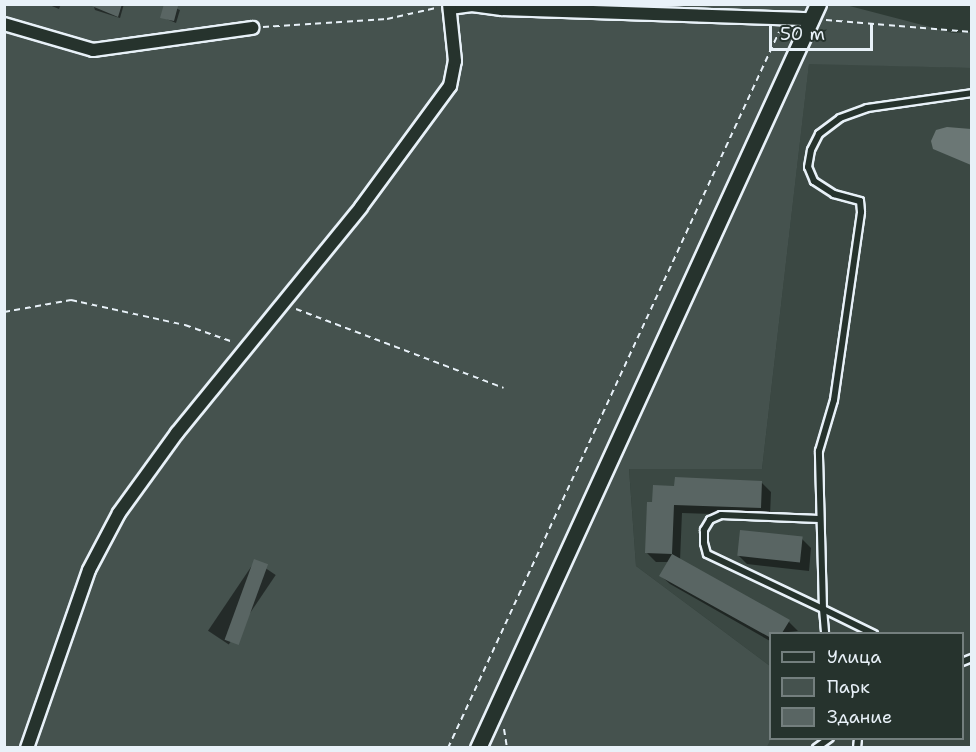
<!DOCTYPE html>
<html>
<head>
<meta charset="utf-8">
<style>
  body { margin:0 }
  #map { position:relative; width:976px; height:752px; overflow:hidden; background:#2e3b35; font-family:"Shantell Sans",sans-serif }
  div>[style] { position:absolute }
  .built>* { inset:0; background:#3b4843 }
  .green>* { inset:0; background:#45524e }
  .water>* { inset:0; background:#6b7775 }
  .shadow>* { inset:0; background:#0007; transform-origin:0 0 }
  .building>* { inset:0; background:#596563; transform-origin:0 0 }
  .path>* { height:2px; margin-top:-1px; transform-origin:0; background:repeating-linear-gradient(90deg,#e8f1f8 0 6px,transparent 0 10.5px) }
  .roads { filter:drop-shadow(2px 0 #e8f1f8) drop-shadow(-2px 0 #e8f1f8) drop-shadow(0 2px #e8f1f8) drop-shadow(0 -2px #e8f1f8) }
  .service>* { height:6px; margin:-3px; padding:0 3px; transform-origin:3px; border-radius:3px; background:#26332d }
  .minor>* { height:12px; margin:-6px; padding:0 6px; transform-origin:6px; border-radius:6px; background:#26332d }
  .tertiary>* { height:15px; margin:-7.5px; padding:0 7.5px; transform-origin:7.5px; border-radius:7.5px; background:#26332d }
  span { translate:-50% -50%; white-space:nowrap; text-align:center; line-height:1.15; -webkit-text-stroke:4.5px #26332d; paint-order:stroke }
  .frame { position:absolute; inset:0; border:6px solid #e8f1f8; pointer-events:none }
  .legend { position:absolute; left:769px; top:632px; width:195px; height:108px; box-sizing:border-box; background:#26332d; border:2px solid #747f7e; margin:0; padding:8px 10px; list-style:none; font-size:18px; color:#e8f1f8 }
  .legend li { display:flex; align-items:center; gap:12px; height:30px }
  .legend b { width:30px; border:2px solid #747f7e }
  .scale { position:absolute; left:769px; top:24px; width:104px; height:27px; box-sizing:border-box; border:3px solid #e8f1f8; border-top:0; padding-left:8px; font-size:18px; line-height:21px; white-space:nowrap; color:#e8f1f8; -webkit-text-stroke:4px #26332d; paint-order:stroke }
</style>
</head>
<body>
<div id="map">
  <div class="built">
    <div style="clip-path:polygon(809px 63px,971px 68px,971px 747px,767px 747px,771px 738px,962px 738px,962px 634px,770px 634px,770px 666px,636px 566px,629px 468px,762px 469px)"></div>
  </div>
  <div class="green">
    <div style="clip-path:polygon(842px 4px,953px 33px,971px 32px,971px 68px,809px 64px,762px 469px,629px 469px,636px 566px,770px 666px,771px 739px,767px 747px,5px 747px,5px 5px)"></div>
  </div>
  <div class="water">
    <div style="clip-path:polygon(947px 127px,971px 129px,971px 165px,933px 149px,931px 141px,936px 130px)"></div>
  </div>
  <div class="shadow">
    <div style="clip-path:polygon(47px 4px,61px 4px,59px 9px)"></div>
    <div style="clip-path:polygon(93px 4px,124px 4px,120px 18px,95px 10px)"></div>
    <div style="clip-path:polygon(166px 4px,180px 10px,176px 23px,162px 17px)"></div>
    <div style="clip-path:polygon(762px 483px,771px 492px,770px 516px,682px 513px,680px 561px,789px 622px,798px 631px,770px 634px,770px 641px,670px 584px,661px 576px,669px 562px,656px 562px,647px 553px,649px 503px)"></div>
    <div style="clip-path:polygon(802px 539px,811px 548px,809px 571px,747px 564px,738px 555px)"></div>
    <div style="left:255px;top:561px;width:25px;height:84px;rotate:34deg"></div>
  </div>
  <div class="building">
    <div style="clip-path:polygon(87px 4px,122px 4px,118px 17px)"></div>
    <div style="clip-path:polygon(164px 4px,178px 6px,174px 21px,160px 18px)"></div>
    <div style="clip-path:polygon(675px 477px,762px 481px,761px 508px,674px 505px,672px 554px,645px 553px,647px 502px,652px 502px,653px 485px,674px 486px)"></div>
    <div style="left:740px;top:530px;width:63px;height:26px;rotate:6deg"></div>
    <div style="clip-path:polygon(672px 554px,790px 620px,782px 633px,771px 633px,771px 638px,659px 576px)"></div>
    <div style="left:254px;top:559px;width:15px;height:86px;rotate:20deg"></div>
  </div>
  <div class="path">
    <div style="left:826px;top:20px;width:146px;rotate:4.7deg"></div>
    <div style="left:263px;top:27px;width:124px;rotate:-3.7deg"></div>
    <div style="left:387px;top:19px;width:50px;rotate:-12.7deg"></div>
    <div style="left:296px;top:309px;width:222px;rotate:20.8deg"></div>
    <div style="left:4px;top:312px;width:68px;rotate:-10.2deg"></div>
    <div style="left:71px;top:300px;width:117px;rotate:12.4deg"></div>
    <div style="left:185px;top:325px;width:51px;rotate:19.5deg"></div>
    <div style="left:504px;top:729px;width:19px;rotate:81deg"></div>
    <div style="left:448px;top:748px;width:789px;rotate:-65.19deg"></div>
  </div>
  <div class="roads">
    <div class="service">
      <div style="left:819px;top:519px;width:98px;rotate:-177.7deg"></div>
      <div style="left:721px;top:515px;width:12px;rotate:156deg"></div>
      <div style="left:710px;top:520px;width:12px;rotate:121deg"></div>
      <div style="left:704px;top:530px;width:13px;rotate:90deg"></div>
      <div style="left:704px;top:543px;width:11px;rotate:75deg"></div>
      <div style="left:707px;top:554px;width:128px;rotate:25.4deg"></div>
      <div style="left:823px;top:609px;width:25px;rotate:85deg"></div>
      <div style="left:874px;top:634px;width:57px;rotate:-153.9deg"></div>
      <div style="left:823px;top:609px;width:158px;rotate:-91.5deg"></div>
      <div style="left:819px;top:451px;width:53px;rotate:-73.6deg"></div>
      <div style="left:834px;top:400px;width:190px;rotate:-81.8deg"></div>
      <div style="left:861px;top:212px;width:11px;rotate:-95deg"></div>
      <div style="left:860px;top:201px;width:27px;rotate:-165deg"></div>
      <div style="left:834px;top:194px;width:24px;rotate:-147deg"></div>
      <div style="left:814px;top:181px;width:15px;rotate:-113deg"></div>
      <div style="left:808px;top:167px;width:17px;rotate:-80deg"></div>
      <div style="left:811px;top:150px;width:18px;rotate:-63deg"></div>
      <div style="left:819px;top:134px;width:26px;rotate:-37deg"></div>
      <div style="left:840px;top:118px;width:29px;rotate:-20deg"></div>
      <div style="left:867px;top:108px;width:106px;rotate:-8.1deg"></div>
      <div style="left:962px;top:662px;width:11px;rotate:-22deg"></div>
      <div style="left:816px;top:748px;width:17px;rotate:-36deg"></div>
      <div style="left:857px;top:748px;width:10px;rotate:-84deg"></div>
    </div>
    <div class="minor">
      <div style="left:450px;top:8px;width:22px;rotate:-8deg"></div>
      <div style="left:472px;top:5px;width:30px;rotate:8deg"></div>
      <div style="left:502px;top:9px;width:309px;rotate:1.9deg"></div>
      <div style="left:4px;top:24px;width:93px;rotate:16.3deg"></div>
      <div style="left:93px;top:50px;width:161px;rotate:-7.9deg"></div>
      <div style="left:27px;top:748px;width:188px;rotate:-70.8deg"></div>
      <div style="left:89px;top:570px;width:64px;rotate:-62.2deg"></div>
      <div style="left:119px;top:513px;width:99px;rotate:-54.1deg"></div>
      <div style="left:177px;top:433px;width:291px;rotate:-50.8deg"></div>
      <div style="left:361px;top:207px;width:150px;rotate:-53.7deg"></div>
      <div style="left:450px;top:86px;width:25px;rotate:-79deg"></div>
      <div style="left:455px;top:61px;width:57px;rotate:-96deg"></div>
    </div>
    <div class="tertiary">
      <div style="left:478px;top:748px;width:818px;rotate:-65.44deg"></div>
    </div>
  </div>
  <div class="frame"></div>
  <ul class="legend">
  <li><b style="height:8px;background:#26332d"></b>Улица</li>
  <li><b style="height:16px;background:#45524e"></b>Парк</li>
  <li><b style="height:16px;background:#596563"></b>Здание</li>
  </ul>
  <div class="scale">50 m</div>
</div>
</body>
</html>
